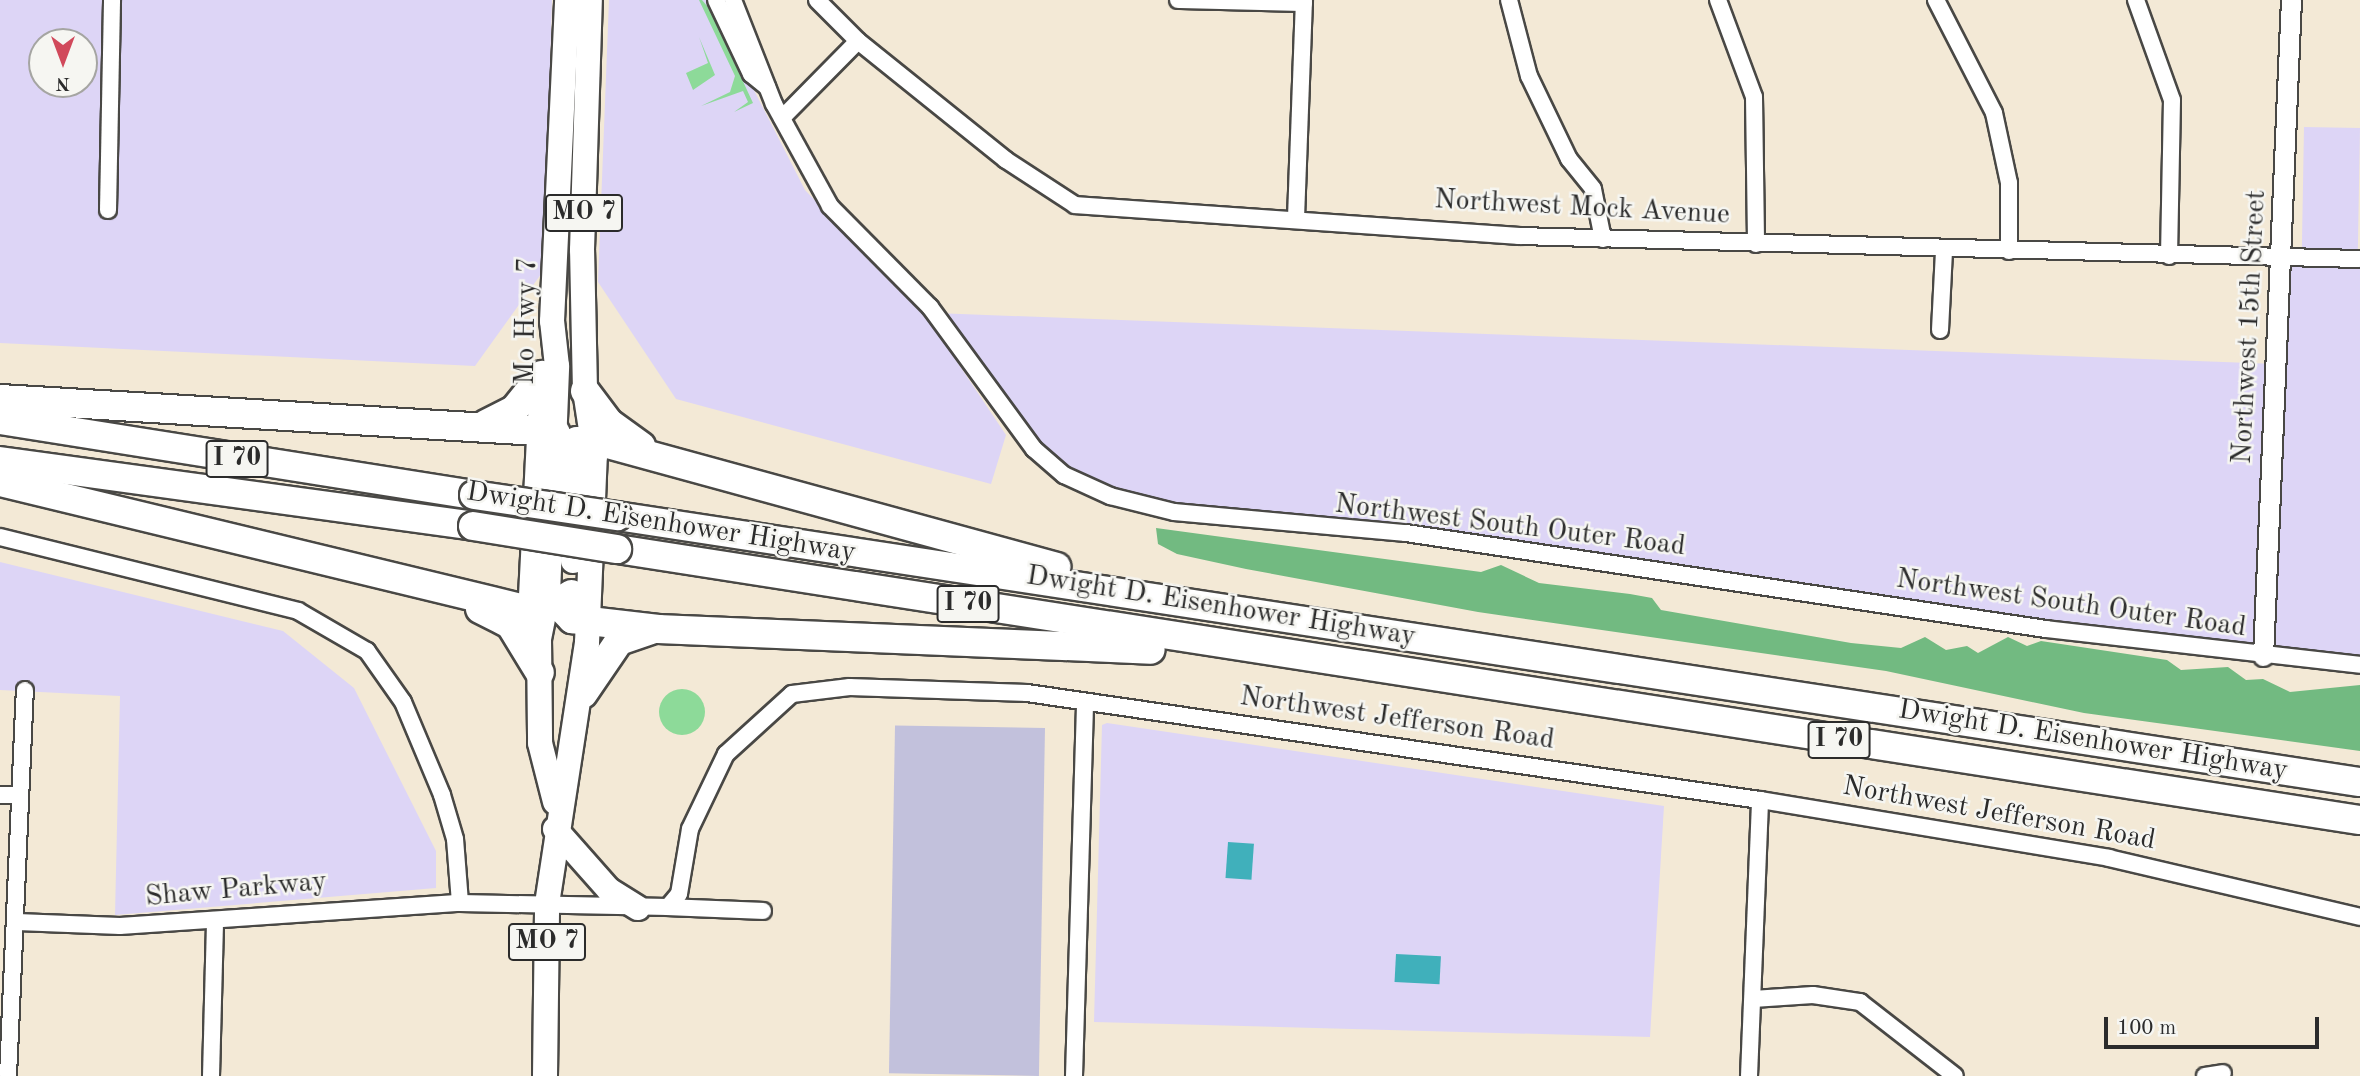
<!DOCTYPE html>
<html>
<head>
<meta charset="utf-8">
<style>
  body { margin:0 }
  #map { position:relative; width:2360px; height:1076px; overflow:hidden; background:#f3e9d6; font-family:"Old Standard TT",serif }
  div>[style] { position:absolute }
  .built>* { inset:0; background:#ddd5f6; transform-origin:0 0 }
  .industrial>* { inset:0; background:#c2c1dc; transform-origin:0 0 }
  .green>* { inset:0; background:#8dda99 }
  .round { border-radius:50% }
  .forest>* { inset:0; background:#72ba81 }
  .water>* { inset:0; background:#40b0bb; transform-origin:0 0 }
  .roads { filter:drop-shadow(2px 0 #494845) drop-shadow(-2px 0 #494845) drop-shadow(0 2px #494845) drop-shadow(0 -2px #494845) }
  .minor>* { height:16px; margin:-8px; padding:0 8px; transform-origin:8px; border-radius:8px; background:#fff }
  .tertiary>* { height:19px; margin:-9.5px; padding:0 9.5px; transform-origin:9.5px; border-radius:9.5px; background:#fff }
  .primary>* { height:24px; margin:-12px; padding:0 12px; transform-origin:12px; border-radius:12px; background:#fff }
  .motorway>* { height:28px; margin:-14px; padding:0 14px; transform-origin:14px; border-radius:14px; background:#fff }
  .bridges { filter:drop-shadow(2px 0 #494845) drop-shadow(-2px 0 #494845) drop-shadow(0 2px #494845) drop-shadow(0 -2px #494845) }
  .motorway-bridge>* { height:28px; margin:-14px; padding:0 14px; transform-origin:14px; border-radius:14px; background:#fff }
  span { translate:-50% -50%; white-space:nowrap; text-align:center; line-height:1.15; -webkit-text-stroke:5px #f6f6f2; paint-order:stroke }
  .shield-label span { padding:2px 5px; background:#f6f6f2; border:2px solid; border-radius:5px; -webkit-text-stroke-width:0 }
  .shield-label { font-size:26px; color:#2b2b2b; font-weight:700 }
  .street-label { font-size:28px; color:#2b2b2b }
  .north { position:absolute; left:28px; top:28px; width:70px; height:70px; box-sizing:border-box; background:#f6f6f2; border:2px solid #a5a5a2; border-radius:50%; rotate:180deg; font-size:19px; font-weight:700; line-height:28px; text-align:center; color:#2b2b2b }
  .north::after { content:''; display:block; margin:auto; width:24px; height:32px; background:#d1495b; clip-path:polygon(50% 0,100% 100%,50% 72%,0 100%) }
  .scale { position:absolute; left:2104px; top:1017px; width:215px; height:32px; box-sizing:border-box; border:4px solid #2b2b2b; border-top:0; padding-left:9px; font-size:21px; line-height:24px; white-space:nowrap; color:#2b2b2b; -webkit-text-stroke:5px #f6f6f2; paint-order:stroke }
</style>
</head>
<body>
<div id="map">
  <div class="built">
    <div style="clip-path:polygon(evenodd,0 0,552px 0,544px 270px,475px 366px,0 343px,0 0,42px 42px,84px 42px,84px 84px,42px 84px,42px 42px)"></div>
    <div style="clip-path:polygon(609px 0,708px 0,805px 190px,927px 317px,1006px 435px,991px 484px,676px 399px,598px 282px)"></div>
    <div style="left:2304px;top:127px;width:56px;height:122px;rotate:1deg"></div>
    <div style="clip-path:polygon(2360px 259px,2360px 665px,1159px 510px,1064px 475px,935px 313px,2276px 364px,2281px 261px)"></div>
    <div style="clip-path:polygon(0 562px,283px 631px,354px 688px,436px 851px,436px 888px,115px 915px,120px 696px,0 690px)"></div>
    <div style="clip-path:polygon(1107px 723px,1664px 806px,1650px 1037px,1094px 1022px,1102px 725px)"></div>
  </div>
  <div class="industrial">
    <div style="left:1045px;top:728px;width:348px;height:150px;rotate:91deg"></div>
  </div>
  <div class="green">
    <div style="clip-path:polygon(699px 0,702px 0,707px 6px,714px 19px,753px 103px,734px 112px,748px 102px,743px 91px,701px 106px,730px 92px,735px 76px)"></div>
    <div style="clip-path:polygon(699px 37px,715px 75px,693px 90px,686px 73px,708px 63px)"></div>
    <div class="round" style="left:659px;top:689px;width:46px;height:46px"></div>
  </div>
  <div class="forest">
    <div style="clip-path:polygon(1156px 528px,1481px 572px,1501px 565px,1539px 583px,1630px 594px,1652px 598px,1661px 610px,1851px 643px,1901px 648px,1925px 637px,1946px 650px,1967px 646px,1978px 653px,2008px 637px,2027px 646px,2041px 641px,2167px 660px,2181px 670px,2228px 667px,2246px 680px,2263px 679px,2290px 692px,2360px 685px,2360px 751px,2084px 713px,1886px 671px,1478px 612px,1246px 569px,1177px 554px,1158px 544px)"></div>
  </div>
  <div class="water">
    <div style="left:1228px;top:842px;width:26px;height:36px;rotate:4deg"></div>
    <div style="left:1396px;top:954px;width:45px;height:28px;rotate:3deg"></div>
  </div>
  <div class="roads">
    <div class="minor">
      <div style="left:716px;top:0;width:82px;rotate:64.7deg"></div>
      <div style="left:751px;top:74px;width:21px;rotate:39deg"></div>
      <div style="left:733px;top:0;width:112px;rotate:68.5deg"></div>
      <div style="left:774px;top:104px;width:116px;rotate:61.2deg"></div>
      <div style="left:830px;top:206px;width:142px;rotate:45.3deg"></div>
      <div style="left:930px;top:307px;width:176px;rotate:53.8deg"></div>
      <div style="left:1034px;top:449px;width:40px;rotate:41deg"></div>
      <div style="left:1064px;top:475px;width:51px;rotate:24.5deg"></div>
      <div style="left:1110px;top:496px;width:66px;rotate:14deg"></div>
      <div style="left:1174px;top:512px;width:233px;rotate:5.2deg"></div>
      <div style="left:1406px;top:533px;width:647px;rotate:8.53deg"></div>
      <div style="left:2046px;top:629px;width:316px;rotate:6.5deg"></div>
      <div style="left:817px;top:0;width:58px;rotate:45deg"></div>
      <div style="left:858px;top:41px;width:190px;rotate:38.8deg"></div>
      <div style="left:1006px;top:160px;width:82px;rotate:33.1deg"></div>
      <div style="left:1075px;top:205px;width:445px;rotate:4deg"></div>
      <div style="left:1519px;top:236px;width:841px;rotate:1.57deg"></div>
      <div style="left:1178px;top:0;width:126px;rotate:1.4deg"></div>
      <div style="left:1509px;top:0;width:79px;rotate:75.3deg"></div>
      <div style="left:1529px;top:76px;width:92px;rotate:64.3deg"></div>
      <div style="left:1569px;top:159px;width:38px;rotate:51deg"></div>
      <div style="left:1593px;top:189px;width:51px;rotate:78.7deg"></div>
      <div style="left:1718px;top:0;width:103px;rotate:69.6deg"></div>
      <div style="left:1754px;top:97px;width:147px;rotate:89.2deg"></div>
      <div style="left:1936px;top:0;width:127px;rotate:62.8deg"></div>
      <div style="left:1994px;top:113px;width:72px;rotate:77.9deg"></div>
      <div style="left:2009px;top:183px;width:68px;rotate:90deg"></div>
      <div style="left:2136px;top:0;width:106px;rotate:70.2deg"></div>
      <div style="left:2172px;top:100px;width:156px;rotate:91.1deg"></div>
      <div style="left:782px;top:118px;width:108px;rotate:-45.4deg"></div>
      <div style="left:108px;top:210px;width:210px;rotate:-88.9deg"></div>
      <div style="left:1296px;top:218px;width:218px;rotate:-87.9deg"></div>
      <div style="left:1940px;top:330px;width:79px;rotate:-87.1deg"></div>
      <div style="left:0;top:537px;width:307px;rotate:13.9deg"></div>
      <div style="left:298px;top:611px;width:80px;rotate:30.1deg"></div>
      <div style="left:367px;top:651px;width:62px;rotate:54.8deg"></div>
      <div style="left:403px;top:702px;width:101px;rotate:67.2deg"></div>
      <div style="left:442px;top:795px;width:46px;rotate:73.5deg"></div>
      <div style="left:455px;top:839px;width:64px;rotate:85.5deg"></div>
      <div style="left:0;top:795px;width:20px"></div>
      <div style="left:668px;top:907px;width:95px;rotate:2.4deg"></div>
      <div style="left:17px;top:922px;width:103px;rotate:2.2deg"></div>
      <div style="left:120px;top:926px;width:341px;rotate:-3.9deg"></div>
      <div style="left:460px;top:903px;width:208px;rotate:1.1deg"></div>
      <div style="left:668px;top:907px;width:17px;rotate:-50deg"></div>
      <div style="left:679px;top:894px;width:66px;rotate:-80.4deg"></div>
      <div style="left:690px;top:829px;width:83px;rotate:-64.4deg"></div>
      <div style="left:726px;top:754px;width:89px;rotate:-42.3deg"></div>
      <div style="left:792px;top:694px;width:58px;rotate:-6.9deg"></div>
      <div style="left:850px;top:687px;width:177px;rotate:1.9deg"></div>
      <div style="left:1027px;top:693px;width:741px;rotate:8.31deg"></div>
      <div style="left:1760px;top:800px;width:354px;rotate:9.4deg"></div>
      <div style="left:2109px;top:858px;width:258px;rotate:13.2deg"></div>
      <div style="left:1753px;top:999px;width:60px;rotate:-3.8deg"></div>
      <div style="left:1813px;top:995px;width:48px;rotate:8.5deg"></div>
      <div style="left:1860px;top:1002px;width:120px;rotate:37.9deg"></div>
      <div style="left:8px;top:1076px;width:386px;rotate:-87.5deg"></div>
      <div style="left:211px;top:1076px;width:156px;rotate:-88.5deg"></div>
      <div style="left:1074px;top:1076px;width:373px;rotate:-88.3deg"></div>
      <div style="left:1749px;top:1076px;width:276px;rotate:-87.7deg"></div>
      <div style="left:2205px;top:1076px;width:18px;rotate:-9deg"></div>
    </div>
    <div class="tertiary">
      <div style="left:2263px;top:656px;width:657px;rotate:-87.56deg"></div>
    </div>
    <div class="primary">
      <div style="left:542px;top:379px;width:219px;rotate:92.9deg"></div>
      <div style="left:531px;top:598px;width:42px;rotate:79deg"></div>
      <div style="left:539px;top:639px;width:104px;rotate:89.4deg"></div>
      <div style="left:540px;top:743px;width:61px;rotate:75.7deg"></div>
      <div style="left:573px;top:561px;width:111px;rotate:-88.5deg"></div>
      <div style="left:539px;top:639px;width:46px;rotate:-78.7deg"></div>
      <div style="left:548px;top:594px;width:228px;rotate:-87.7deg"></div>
      <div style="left:557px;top:366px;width:45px;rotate:-96.3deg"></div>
      <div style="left:552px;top:321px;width:321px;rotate:-87.3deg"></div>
      <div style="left:555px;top:829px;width:81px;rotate:48.5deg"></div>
      <div style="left:609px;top:890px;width:34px;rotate:32deg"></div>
      <div style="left:545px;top:1076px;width:172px;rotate:-89.3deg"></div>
      <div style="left:547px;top:904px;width:264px;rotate:-81.3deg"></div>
      <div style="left:587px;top:643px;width:187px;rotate:-87.6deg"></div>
      <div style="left:595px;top:456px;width:66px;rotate:-98.7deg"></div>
      <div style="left:585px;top:391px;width:141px;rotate:-91.2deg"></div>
      <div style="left:582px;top:250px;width:250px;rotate:-88.2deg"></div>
    </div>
    <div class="motorway">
      <div style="left:585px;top:391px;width:39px;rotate:53deg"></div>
      <div style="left:608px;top:422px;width:41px;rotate:36deg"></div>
      <div style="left:0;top:399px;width:556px;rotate:3.4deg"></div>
      <div style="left:555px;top:432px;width:43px;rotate:60.4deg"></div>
      <div style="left:0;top:420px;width:480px;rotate:9deg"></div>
      <div style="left:486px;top:424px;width:31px;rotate:-27deg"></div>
      <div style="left:514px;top:410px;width:45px;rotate:-51.3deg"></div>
      <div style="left:554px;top:451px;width:25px;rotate:-23deg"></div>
      <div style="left:577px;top:441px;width:27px;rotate:4deg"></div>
      <div style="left:604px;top:443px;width:469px;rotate:15.3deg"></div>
      <div style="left:0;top:461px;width:477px;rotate:7.8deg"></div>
      <div style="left:0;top:482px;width:536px;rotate:13.6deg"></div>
      <div style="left:521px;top:608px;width:24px;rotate:5deg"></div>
      <div style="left:545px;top:610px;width:31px;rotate:-31deg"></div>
      <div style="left:617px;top:516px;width:1763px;rotate:8.68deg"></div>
      <div style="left:617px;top:549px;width:1764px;rotate:8.84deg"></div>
      <div style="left:548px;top:594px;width:35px;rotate:46deg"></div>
      <div style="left:572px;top:619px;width:87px;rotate:6.6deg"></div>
      <div style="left:658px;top:629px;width:493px;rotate:2.4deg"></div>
      <div style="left:480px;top:609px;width:34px;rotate:27deg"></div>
      <div style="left:510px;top:624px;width:57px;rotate:58.5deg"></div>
      <div style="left:583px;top:694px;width:64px;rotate:-55.8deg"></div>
      <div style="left:619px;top:641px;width:34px;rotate:-19deg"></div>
    </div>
  </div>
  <div class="bridges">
    <div class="motorway-bridge">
      <div style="left:474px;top:495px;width:145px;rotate:8.4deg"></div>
      <div style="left:473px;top:526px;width:146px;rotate:9.1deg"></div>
    </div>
  </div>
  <div class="shield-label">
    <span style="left:584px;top:213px">MO 7</span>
    <span style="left:237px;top:459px">I 70</span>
    <span style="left:968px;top:604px">I 70</span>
    <span style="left:1839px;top:740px">I 70</span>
    <span style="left:547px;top:942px">MO 7</span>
  </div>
  <div class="street-label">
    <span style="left:1582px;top:208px;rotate:3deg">Northwest Mock Avenue</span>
    <span style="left:527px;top:321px;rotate:-89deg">Mo Hwy 7</span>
    <span style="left:2250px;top:327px;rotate:-87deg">Northwest 15th Street</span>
    <span style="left:661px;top:523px;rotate:9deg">Dwight D. Eisenhower Highway</span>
    <span style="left:1510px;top:526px;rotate:7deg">Northwest South Outer Road</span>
    <span style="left:2071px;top:604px;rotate:8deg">Northwest South Outer Road</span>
    <span style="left:1221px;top:607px;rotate:9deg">Dwight D. Eisenhower Highway</span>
    <span style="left:1397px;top:719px;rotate:8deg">Northwest Jefferson Road</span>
    <span style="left:2093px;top:741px;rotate:9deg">Dwight D. Eisenhower Highway</span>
    <span style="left:1999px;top:814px;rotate:10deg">Northwest Jefferson Road</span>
    <span style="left:236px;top:890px;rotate:-5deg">Shaw Parkway</span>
  </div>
  <div class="north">N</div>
  <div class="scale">100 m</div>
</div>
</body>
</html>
